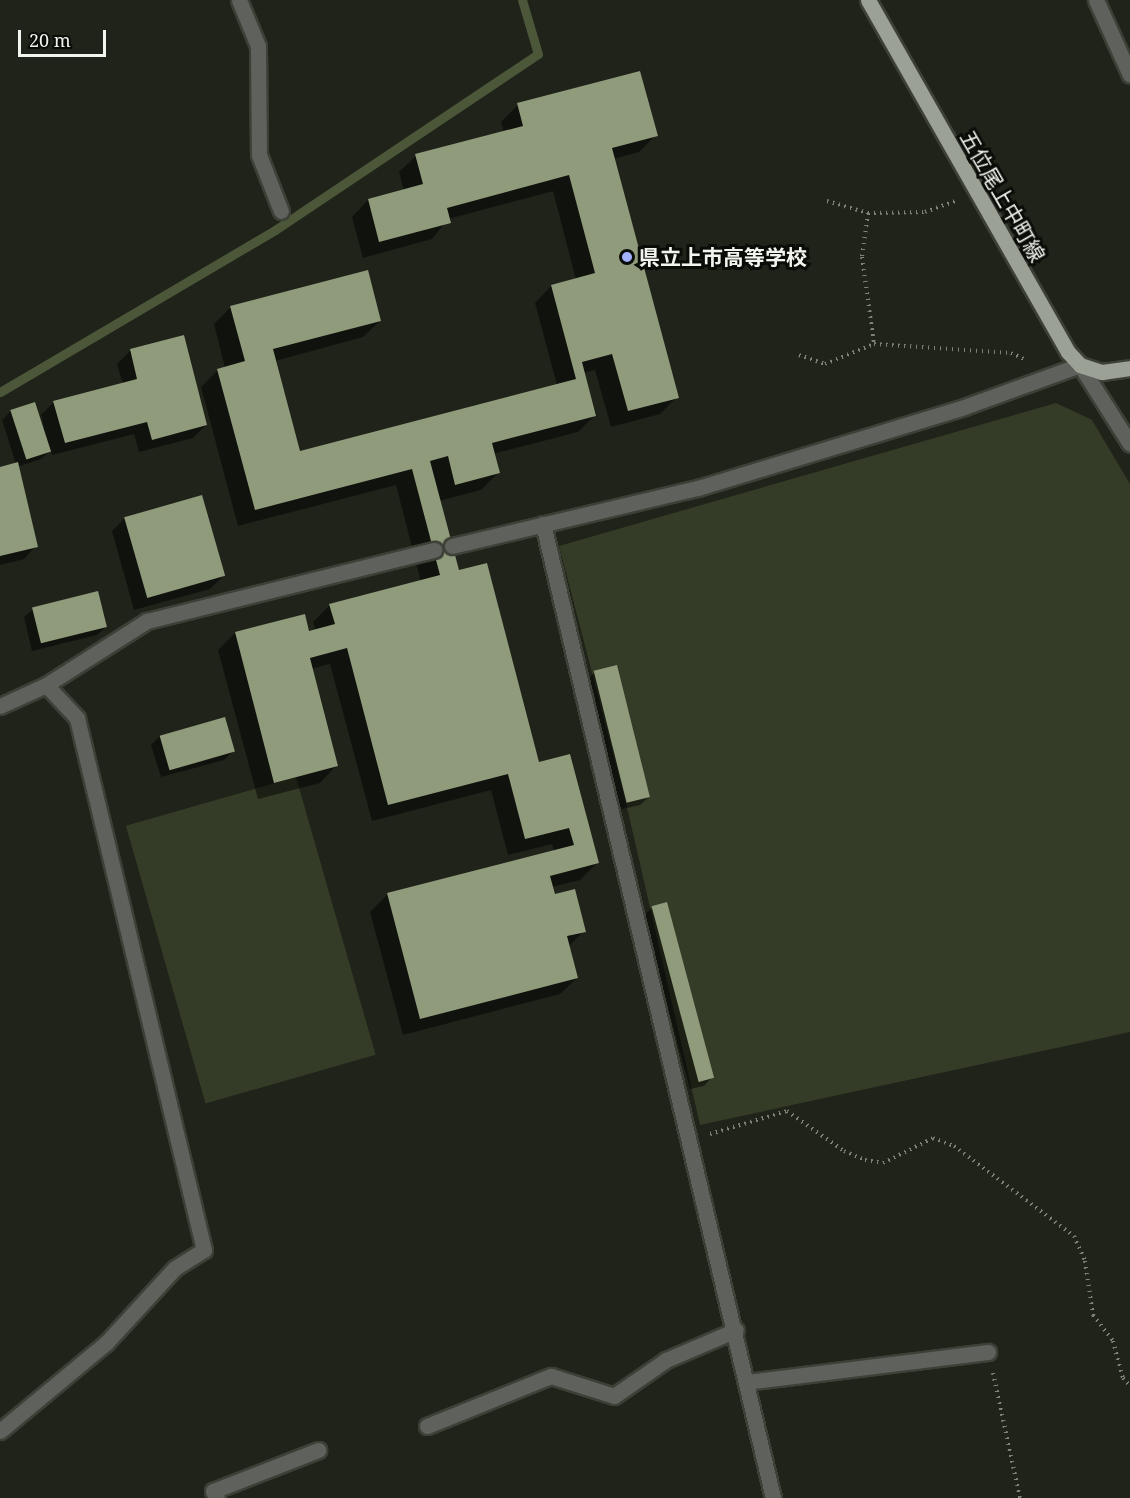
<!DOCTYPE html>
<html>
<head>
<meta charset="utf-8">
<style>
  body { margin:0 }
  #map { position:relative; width:1130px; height:1498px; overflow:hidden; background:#1f2319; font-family:"Noto Serif","Noto Sans JP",serif }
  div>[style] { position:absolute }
  .green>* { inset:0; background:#343b27; transform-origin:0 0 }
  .shadow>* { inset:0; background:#0007 }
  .stream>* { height:9px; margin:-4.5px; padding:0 4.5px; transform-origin:4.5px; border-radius:4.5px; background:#4c573a }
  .building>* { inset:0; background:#8f9b7b; transform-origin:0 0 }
  .path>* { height:4px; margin-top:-2px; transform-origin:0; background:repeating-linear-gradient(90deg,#7d8178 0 1.5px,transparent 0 6px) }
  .roads { filter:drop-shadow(2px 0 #3d4037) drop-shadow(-2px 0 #3d4037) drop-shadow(0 2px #3d4037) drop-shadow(0 -2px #3d4037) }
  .minor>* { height:15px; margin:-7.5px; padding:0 7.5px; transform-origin:7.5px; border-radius:7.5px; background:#5f615c }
  .major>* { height:15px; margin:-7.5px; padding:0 7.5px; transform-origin:7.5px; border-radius:7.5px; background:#9ca196 }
  .dots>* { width:16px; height:16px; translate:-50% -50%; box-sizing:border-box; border:3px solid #0a0c08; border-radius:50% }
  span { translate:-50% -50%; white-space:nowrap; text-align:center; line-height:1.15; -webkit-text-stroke:6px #0a0c08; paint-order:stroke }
  .street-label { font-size:21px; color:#f2f5ee }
  .poi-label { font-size:21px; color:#f2f5ee; font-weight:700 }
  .left { translate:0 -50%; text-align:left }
  .scale { position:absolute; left:18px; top:30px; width:88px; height:27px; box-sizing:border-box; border:3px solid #f2f5ee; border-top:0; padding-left:8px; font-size:18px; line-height:21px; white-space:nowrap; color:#f2f5ee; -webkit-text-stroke:4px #0a0c08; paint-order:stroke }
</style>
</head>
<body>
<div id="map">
  <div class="green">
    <div style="clip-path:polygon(1056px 403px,1092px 420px,1130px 484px,1130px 1032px,700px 1125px,626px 803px,559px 546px)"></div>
    <div style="left:296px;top:777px;width:289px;height:177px;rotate:74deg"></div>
  </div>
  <div class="shadow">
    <div style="clip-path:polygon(518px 105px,656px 135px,639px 152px,613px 159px,677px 397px,660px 414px,611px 427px,595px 370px,583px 373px,595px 415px,578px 432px,493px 454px,498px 473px,481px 490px,439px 501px,458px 572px,538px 764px,597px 863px,580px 880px,551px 887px,554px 896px,584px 931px,569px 946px,577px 978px,560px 994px,403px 1035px,370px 912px,387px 895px,554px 851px,552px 844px,508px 855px,491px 790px,372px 821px,330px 664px,311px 669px,336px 766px,320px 783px,258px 799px,218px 650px,235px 633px,304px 616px,308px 633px,316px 631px,313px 622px,330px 605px,421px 582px,396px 485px,238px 526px,201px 387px,218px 370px,225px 368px,214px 324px,231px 307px,380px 321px,363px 337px,275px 361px,299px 453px,557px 385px,535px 303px,551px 286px,576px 280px,553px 191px,448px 219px,432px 239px,363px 258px,352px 217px,368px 200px,404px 191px,399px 172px,416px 156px,504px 132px,501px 122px)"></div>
    <div style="clip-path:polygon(183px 337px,206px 425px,193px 438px,139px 452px,134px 434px,52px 455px,51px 450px,41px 459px,17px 467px,36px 546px,24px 559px,0 565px,0 468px,16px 464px,2px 420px,10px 412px,34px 404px,45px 429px,41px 415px,54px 402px,123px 384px,117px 364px,130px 351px)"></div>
    <div style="clip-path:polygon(125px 518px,223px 576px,210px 589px,134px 610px,112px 531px)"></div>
    <div style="clip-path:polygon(33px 609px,106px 627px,97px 635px,32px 651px,24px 617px)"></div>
    <div style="clip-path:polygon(616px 667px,649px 797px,640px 805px,618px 810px,586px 681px,594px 673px)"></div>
    <div style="clip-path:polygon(160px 736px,233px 751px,224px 760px,161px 777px,151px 745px)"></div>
    <div style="clip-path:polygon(652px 908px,712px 1077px,704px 1086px,690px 1089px,643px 916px)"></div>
  </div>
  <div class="stream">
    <div style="left:0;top:392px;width:319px;rotate:-30.5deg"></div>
    <div style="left:275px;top:230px;width:316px;rotate:-33.8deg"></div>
    <div style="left:538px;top:54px;width:56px;rotate:-106.5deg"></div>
  </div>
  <div class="building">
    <div style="clip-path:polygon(640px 71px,658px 136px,612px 148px,679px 398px,628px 411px,612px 354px,582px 362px,596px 416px,492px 443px,500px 473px,455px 485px,448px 456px,430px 461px,459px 570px,487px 563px,539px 762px,570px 754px,599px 863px,550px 876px,555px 894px,575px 889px,586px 932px,567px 936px,578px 978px,420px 1019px,387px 893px,574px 845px,569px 828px,525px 839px,508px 774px,388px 805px,347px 648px,310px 658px,338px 766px,274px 783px,235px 632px,305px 614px,309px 631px,335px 624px,329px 604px,440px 575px,412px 469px,255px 510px,217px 369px,245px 361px,230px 306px,368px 270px,381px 321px,273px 349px,300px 451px,576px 379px,551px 285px,595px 273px,569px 175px,447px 208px,451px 223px,379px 242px,368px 199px,423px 184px,415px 154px,523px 126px,517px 103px)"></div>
    <div style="clip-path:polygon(184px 335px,207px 425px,152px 440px,147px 422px,65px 443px,53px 401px,137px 379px,130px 349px)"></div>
    <div style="left:35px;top:402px;width:52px;height:26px;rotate:72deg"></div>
    <div style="clip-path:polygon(18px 462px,38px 547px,0 556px,0 467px)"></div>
    <div style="left:202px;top:495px;width:84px;height:81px;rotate:74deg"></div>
    <div style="left:98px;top:591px;width:37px;height:68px;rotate:76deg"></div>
    <div style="left:617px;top:665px;width:136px;height:24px;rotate:76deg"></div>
    <div style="left:225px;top:717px;width:36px;height:68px;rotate:74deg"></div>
    <div style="left:667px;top:902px;width:182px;height:16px;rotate:75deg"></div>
  </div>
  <div class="path">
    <div style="left:827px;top:201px;width:43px;rotate:16.3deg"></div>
    <div style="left:868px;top:213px;width:44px;rotate:97.8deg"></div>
    <div style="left:862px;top:257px;width:88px;rotate:82.1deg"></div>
    <div style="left:874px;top:344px;width:137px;rotate:3.8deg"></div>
    <div style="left:1011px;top:353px;width:17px;rotate:25deg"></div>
    <div style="left:868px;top:213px;width:57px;rotate:-1deg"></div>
    <div style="left:925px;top:212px;width:35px;rotate:-20deg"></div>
    <div style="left:799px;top:355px;width:28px;rotate:19deg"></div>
    <div style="left:825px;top:364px;width:53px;rotate:-22.2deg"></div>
    <div style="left:710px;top:1134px;width:80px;rotate:-16.6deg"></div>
    <div style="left:787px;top:1111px;width:70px;rotate:35.1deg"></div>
    <div style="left:844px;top:1151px;width:23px;rotate:23deg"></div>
    <div style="left:865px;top:1160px;width:18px;rotate:9deg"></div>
    <div style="left:883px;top:1163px;width:56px;rotate:-26.6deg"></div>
    <div style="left:933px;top:1138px;width:22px;rotate:21deg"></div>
    <div style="left:954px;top:1146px;width:150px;rotate:36.9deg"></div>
    <div style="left:1074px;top:1236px;width:27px;rotate:66deg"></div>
    <div style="left:1085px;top:1261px;width:55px;rotate:81.6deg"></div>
    <div style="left:1093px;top:1315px;width:33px;rotate:52deg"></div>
    <div style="left:1113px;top:1341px;width:38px;rotate:75deg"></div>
    <div style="left:1123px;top:1378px;width:11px;rotate:49deg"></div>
    <div style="left:993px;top:1373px;width:128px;rotate:77.8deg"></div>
  </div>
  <div class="roads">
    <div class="minor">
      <div style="left:239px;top:0;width:50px;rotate:67.6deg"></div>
      <div style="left:258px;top:46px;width:109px;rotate:89.5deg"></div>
      <div style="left:259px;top:155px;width:60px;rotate:68.6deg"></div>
      <div style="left:1096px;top:0;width:82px;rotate:65.6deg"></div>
      <div style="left:543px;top:524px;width:1001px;rotate:76.71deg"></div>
      <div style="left:452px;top:546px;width:253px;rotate:-13.3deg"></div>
      <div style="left:698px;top:488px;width:278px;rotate:-16.9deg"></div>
      <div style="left:964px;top:407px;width:123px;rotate:-19.9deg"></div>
      <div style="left:1080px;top:365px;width:93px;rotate:57.7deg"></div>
      <div style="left:0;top:706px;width:51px;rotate:-24.5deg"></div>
      <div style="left:46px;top:685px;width:120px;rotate:-32.4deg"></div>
      <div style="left:147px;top:621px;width:296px;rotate:-13.9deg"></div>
      <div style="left:747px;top:1382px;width:243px;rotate:-7.1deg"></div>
      <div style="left:427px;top:1426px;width:134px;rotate:-22deg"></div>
      <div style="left:551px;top:1376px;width:66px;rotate:17.6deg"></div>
      <div style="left:614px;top:1396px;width:63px;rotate:-34.7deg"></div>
      <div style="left:666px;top:1360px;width:76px;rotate:-23.2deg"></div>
      <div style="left:0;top:1431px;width:138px;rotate:-39.7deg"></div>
      <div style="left:106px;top:1343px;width:102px;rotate:-47.4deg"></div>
      <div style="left:175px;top:1268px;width:34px;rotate:-32deg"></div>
      <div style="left:204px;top:1250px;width:547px;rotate:-103.43deg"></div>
      <div style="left:77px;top:718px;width:45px;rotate:-133.2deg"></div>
      <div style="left:217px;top:1498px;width:8px;rotate:-120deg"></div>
      <div style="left:213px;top:1491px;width:113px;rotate:-21.3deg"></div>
    </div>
    <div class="major">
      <div style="left:868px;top:0;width:405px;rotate:60.4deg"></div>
      <div style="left:1068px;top:352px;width:18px;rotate:47deg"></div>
      <div style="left:1080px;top:365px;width:23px;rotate:18deg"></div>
      <div style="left:1102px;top:372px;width:28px;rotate:-8deg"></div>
    </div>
  </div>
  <div class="dots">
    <div style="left:627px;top:257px;background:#a3b2fd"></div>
  </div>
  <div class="street-label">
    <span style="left:1003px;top:196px;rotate:60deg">五位尾上中町線</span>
  </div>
  <div class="poi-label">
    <span class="left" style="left:639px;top:257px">県立上市高等学校</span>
  </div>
  <div class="scale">20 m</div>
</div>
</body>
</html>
